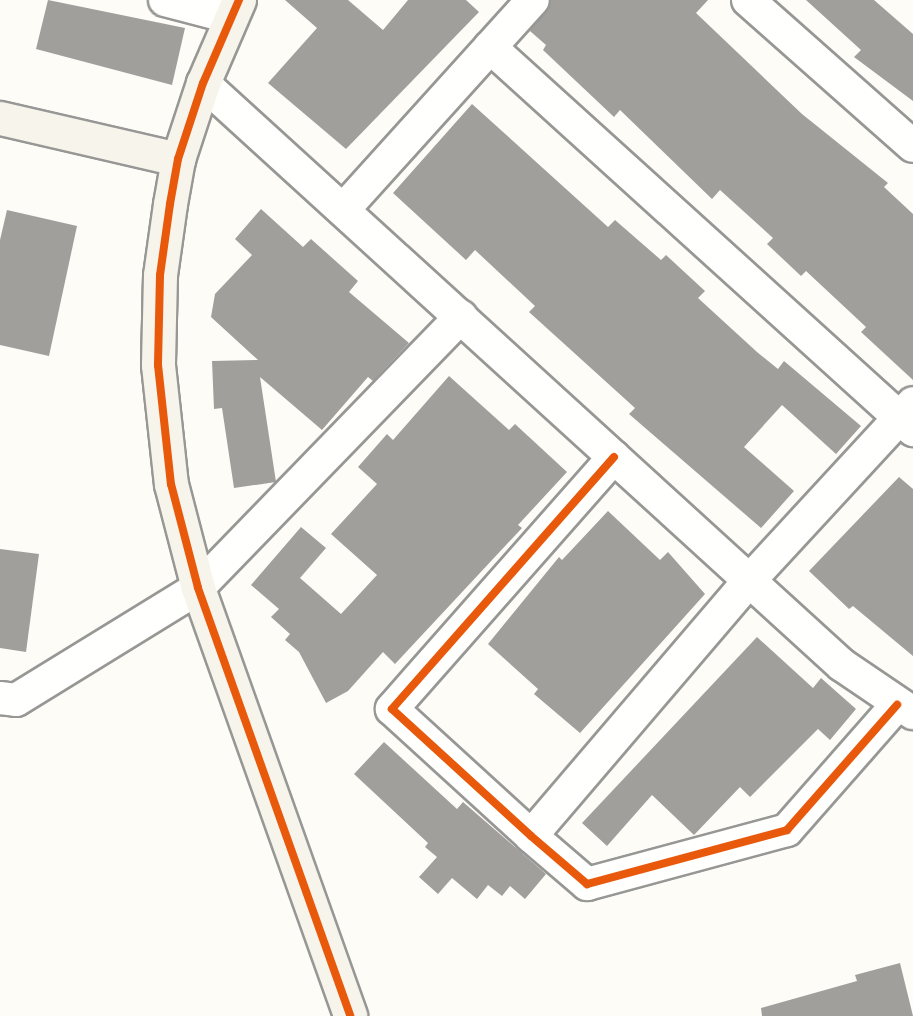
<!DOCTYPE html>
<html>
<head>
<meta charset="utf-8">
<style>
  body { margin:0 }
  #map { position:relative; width:913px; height:1016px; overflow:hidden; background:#fdfcf7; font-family:"Times New Roman",serif }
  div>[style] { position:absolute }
  .building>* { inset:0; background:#a19f9c }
  .roads { filter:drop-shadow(2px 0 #979795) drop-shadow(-2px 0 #979795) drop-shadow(0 2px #979795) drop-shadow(0 -2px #979795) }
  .street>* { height:32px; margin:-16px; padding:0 16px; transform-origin:16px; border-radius:16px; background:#fffffe }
  .secondary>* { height:33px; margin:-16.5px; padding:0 16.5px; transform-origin:16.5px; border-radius:16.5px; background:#f6f4eb }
  .cycleway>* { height:8px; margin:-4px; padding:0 4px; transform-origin:4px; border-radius:4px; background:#e8590c }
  span { translate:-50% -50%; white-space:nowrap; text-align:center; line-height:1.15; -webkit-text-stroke:6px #fff; paint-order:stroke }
</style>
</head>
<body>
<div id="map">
  <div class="building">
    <div style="clip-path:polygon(48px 0,185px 28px,172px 85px,36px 49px)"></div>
    <div style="clip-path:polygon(285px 0,348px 0,383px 30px,408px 0,466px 0,479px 12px,346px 149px,268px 83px,317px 28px)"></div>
    <div style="clip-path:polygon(550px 0,708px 0,696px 13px,802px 114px,888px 183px,884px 187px,913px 214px,913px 380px,861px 332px,866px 327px,806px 271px,801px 276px,767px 244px,773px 238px,720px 190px,712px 199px,620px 110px,614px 117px,543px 50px,546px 45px,530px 31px)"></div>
    <div style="clip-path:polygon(806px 0,874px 0,913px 34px,913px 101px,854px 57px,861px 50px)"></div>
    <div style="clip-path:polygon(472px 104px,608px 227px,615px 220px,661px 260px,666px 255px,705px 291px,698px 298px,757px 352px,778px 369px,784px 361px,861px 426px,836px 454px,782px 405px,744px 447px,794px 491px,761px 528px,629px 414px,635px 408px,529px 312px,535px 306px,475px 250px,466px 260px,393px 193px)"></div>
    <div style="clip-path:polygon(261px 209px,303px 247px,311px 239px,358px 281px,349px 292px,409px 343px,373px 381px,368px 377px,322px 430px,260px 377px,276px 482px,234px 488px,222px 408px,214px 409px,212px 361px,258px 360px,211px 317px,215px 294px,252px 255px,235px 239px)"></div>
    <div style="clip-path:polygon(7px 210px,77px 226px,49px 356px,0 345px,0 240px)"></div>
    <div style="clip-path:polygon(449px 376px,509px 430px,515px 424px,567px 472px,518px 525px,522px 528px,395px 664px,383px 652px,348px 691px,326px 703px,299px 652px,285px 640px,290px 634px,271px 617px,279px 609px,251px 585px,301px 527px,326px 548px,300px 578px,341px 614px,377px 575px,331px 534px,377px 484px,358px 467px,387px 434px,393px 440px)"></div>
    <div style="clip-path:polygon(899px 477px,913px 489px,913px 656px,853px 606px,849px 609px,809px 571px)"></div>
    <div style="clip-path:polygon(608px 511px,660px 560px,668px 552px,705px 594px,580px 733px,534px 694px,538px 689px,488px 644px,559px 557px,562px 560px)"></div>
    <div style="clip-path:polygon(0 549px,39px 554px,26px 652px,0 648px)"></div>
    <div style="clip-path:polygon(757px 637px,813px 688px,821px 678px,856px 709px,830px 740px,818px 729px,750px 797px,740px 787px,694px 835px,652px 795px,607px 846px,582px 823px)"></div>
    <div style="clip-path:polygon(384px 742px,457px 809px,463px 802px,546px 874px,525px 899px,510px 886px,502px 896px,488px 885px,477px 899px,452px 878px,438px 894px,419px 877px,437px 857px,425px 847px,428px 843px,354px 774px)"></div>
    <div style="clip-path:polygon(900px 963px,913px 1016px,762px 1016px,761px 1008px,857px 981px,855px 975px)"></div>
  </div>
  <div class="roads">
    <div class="street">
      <div style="left:165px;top:0;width:67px;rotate:14.7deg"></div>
      <div style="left:748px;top:0;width:220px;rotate:41.5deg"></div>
      <div style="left:490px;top:47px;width:571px;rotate:42.16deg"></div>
      <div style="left:203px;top:83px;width:864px;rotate:42.33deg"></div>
      <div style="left:842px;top:665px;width:86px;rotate:34.1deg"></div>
      <div style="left:343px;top:210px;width:283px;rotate:-47.9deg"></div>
      <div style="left:614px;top:457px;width:336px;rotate:131.4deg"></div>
      <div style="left:392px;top:709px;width:188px;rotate:42.4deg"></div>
      <div style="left:531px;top:836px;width:74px;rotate:40.6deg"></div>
      <div style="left:587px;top:884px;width:207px;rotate:-15.1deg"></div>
      <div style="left:787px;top:830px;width:167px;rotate:-48.7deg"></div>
      <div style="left:0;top:698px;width:16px;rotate:7deg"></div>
      <div style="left:16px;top:700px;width:214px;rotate:-31.6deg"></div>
      <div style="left:198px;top:588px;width:378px;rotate:-45.9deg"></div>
      <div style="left:531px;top:836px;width:335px;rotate:-49.5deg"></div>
      <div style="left:749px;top:581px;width:242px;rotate:-47.3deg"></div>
    </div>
    <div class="secondary">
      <div style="left:239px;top:0;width:90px;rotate:113.4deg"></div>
      <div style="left:203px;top:83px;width:80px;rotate:108.2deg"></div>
      <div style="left:178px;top:159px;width:46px;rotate:100.1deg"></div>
      <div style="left:170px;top:204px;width:72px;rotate:98deg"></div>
      <div style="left:160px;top:275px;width:90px;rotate:91.3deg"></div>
      <div style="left:158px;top:365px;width:120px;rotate:83.8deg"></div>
      <div style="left:171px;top:484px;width:107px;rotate:75.4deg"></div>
      <div style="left:198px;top:588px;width:454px;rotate:70.4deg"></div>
      <div style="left:0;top:118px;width:183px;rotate:13deg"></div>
    </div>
  </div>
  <div class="cycleway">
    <div style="left:239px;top:0;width:90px;rotate:113.4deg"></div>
    <div style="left:203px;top:83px;width:80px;rotate:108.2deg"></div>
    <div style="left:178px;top:159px;width:46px;rotate:100.1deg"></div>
    <div style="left:170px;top:204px;width:72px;rotate:98deg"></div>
    <div style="left:160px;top:275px;width:90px;rotate:91.3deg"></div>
    <div style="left:158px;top:365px;width:120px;rotate:83.8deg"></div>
    <div style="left:171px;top:484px;width:107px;rotate:75.4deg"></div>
    <div style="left:198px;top:588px;width:454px;rotate:70.4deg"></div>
    <div style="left:614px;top:457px;width:336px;rotate:131.4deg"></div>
    <div style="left:392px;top:709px;width:188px;rotate:42.4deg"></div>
    <div style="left:531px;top:836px;width:74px;rotate:40.6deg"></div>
    <div style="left:587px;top:884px;width:207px;rotate:-15.1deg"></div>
    <div style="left:787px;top:830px;width:167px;rotate:-48.7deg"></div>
  </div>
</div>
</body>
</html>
